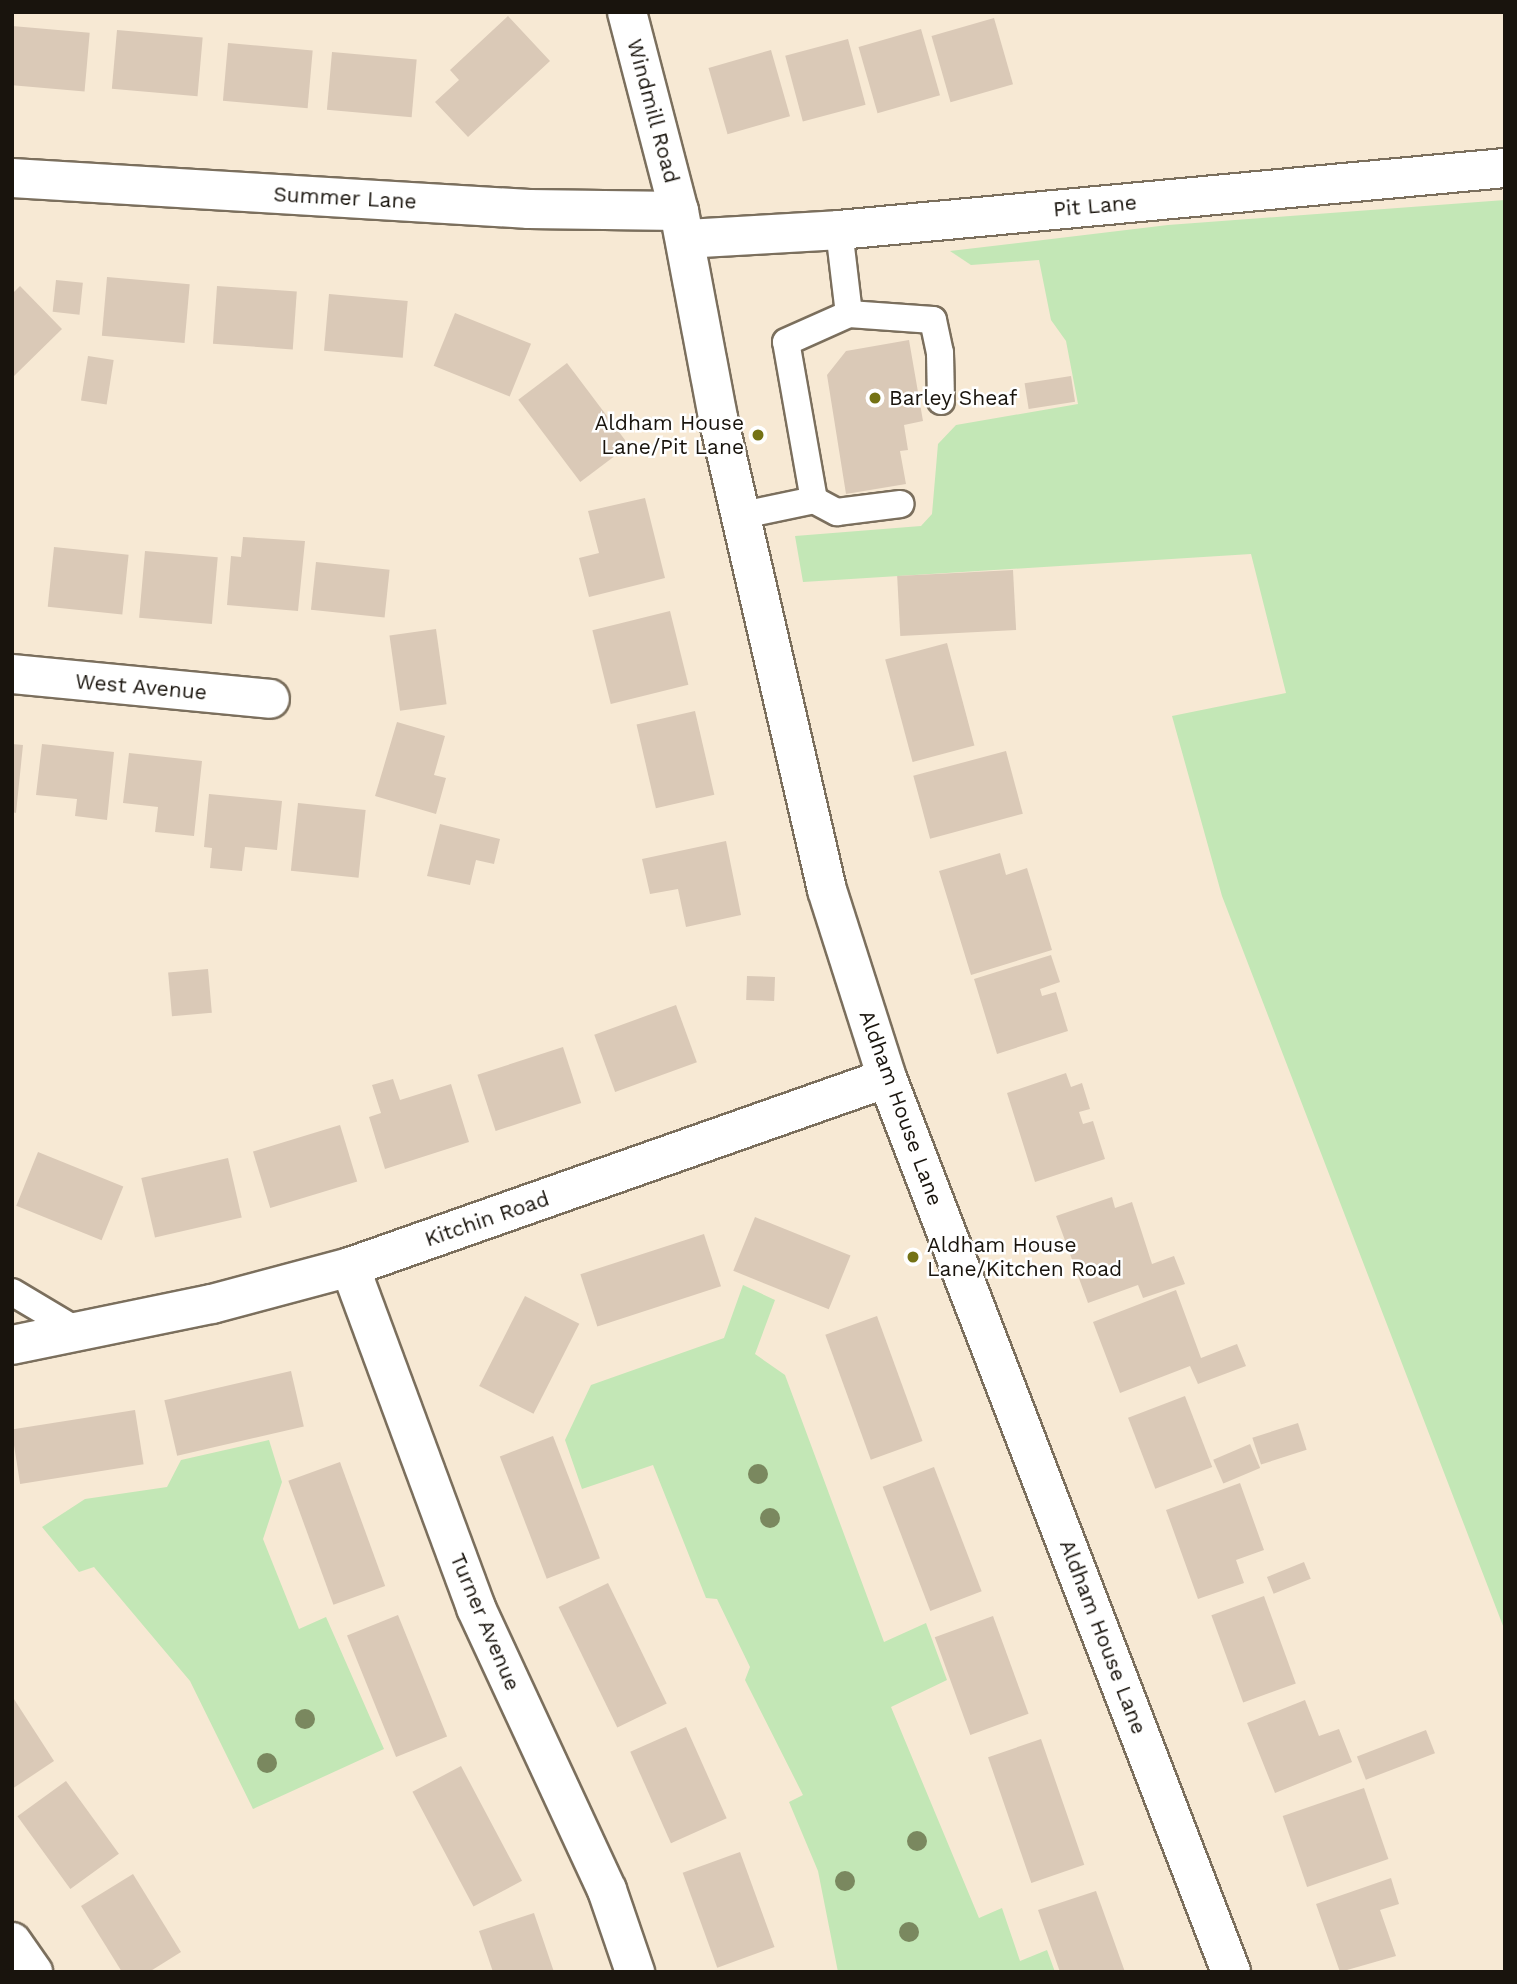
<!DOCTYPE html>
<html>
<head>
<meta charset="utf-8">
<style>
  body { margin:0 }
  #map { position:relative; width:1517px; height:1984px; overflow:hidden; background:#f7e9d4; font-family:"Work Sans",sans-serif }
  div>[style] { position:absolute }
  .green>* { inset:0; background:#c3e7b6 }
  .building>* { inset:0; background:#dac9b7; transform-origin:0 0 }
  .roads { filter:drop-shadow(2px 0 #7b6f5d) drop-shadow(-2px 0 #7b6f5d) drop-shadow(0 2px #7b6f5d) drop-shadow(0 -2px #7b6f5d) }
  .service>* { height:26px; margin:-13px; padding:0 13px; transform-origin:13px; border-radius:13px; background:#fff }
  .minor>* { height:38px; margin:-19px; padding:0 19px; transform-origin:19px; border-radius:19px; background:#fff }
  .tertiary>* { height:38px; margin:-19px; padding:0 19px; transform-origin:19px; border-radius:19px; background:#fff }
  .trees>* { width:20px; height:20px; margin:-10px; border-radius:50%; background:#7a885f }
  .dots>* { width:19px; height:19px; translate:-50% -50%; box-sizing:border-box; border:4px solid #fff; border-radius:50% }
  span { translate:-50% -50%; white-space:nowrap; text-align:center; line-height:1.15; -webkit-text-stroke:5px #fff; paint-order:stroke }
  .street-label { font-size:21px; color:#19140d }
  .poi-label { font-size:21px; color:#19140d }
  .left { translate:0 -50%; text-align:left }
  .right { translate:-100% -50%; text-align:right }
  .frame { position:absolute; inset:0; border:14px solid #19140d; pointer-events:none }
</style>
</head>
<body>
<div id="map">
  <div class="green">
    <div style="clip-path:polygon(1505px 200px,1505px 1631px,1222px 896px,1172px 716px,1286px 693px,1251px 554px,803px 582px,795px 536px,921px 526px,932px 514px,938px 444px,956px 425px,1078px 404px,1066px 341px,1051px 320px,1039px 260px,971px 265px,950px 251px,1168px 225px)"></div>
    <div style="clip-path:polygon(743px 1285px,775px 1300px,755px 1354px,785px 1375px,884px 1642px,926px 1623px,947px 1680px,891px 1707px,979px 1918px,1002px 1908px,1020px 1961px,1047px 1950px,1055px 1972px,838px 1972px,818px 1871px,789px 1802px,803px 1795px,745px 1680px,750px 1667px,717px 1599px,706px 1598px,653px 1465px,582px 1489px,565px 1440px,591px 1385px,724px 1338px)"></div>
    <div style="clip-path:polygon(269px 1440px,282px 1482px,263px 1539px,299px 1629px,326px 1617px,384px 1749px,253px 1809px,190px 1681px,94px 1567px,79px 1572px,42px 1527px,85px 1499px,167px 1487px,181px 1460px)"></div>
  </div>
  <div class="building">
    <div style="clip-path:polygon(508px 16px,550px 61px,468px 137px,435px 102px,459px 80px,450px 70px)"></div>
    <div style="left:994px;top:18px;width:69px;height:65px;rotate:74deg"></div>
    <div style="left:12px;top:26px;width:78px;height:59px;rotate:5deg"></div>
    <div style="left:921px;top:29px;width:69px;height:65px;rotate:74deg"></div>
    <div style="left:117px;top:30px;width:86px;height:59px;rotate:5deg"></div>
    <div style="left:848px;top:39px;width:68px;height:65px;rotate:75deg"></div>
    <div style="left:228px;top:43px;width:85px;height:58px;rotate:5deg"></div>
    <div style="left:771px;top:50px;width:69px;height:65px;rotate:74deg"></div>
    <div style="left:332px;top:52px;width:85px;height:58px;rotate:5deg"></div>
    <div style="left:107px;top:277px;width:83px;height:59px;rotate:5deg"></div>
    <div style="left:56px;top:280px;width:27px;height:32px;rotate:6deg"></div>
    <div style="clip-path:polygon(20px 286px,62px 329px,12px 378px,12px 294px)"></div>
    <div style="left:217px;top:286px;width:80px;height:58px;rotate:4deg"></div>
    <div style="left:329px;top:294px;width:79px;height:57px;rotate:5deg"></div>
    <div style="left:455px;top:313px;width:82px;height:57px;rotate:22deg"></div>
    <div style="clip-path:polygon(909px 340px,923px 421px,904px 425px,908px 450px,900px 451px,906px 484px,846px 494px,827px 375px,846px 351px)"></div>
    <div style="left:88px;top:356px;width:26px;height:45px;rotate:9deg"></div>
    <div style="left:567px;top:363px;width:103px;height:61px;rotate:53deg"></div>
    <div style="left:1071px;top:376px;width:26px;height:47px;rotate:81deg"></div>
    <div style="clip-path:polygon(645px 498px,665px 578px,589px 597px,579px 558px,599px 553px,588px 511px)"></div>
    <div style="clip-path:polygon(243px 537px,305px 541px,298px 611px,227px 605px,231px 556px,241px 557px)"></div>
    <div style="left:54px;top:547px;width:75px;height:60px;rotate:6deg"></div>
    <div style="left:145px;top:551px;width:73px;height:67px;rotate:5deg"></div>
    <div style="left:316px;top:562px;width:74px;height:48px;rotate:6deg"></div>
    <div style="left:1013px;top:570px;width:60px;height:116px;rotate:87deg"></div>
    <div style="left:670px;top:611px;width:76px;height:80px;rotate:76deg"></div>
    <div style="left:436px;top:629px;width:76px;height:47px;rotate:82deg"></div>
    <div style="left:947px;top:643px;width:106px;height:64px;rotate:75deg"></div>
    <div style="left:695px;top:711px;width:86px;height:60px;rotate:77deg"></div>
    <div style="clip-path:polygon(397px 722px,445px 736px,434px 775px,446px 778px,436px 814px,375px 796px)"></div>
    <div style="clip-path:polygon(12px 744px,23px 745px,16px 813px,12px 812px)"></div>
    <div style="clip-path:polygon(42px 744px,114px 752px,107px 820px,75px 816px,77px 799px,36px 795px)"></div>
    <div style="left:1006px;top:751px;width:65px;height:96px;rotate:75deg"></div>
    <div style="clip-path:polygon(129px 753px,202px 761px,194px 836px,155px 832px,158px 807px,123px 803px)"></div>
    <div style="clip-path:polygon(209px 794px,282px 801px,277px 850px,245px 847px,242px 871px,210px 868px,212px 848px,204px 847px)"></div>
    <div style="left:298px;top:803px;width:68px;height:68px;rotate:6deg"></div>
    <div style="clip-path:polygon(440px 824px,500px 839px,494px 864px,476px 860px,470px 885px,427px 876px)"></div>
    <div style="clip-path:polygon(726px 841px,741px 915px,686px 927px,678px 889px,650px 894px,642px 859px)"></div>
    <div style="clip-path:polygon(1000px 853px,1006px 875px,1027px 868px,1052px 950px,971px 975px,939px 871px)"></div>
    <div style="clip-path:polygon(1051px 955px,1060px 982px,1040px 989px,1042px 996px,1056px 992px,1068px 1031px,997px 1054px,974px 979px)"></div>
    <div style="left:208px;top:969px;width:44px;height:40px;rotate:85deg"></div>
    <div style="left:747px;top:976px;width:28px;height:24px;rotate:2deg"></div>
    <div style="left:676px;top:1005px;width:61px;height:87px;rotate:70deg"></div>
    <div style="left:563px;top:1047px;width:59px;height:90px;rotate:72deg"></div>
    <div style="clip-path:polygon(1066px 1073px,1071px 1087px,1082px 1083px,1090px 1109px,1079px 1112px,1083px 1124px,1093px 1121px,1105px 1159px,1035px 1182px,1007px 1093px)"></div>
    <div style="clip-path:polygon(393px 1079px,400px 1100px,451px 1084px,469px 1142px,385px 1169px,369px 1117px,381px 1113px,372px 1085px)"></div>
    <div style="left:340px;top:1125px;width:59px;height:91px;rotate:73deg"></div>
    <div style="left:38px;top:1152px;width:92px;height:58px;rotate:22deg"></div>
    <div style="left:228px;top:1158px;width:61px;height:89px;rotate:77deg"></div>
    <div style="clip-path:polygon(1112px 1197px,1115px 1208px,1132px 1202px,1152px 1264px,1174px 1256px,1185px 1284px,1143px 1298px,1138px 1285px,1088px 1303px,1056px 1216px)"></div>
    <div style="left:755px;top:1217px;width:103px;height:58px;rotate:22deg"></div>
    <div style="left:704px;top:1234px;width:55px;height:130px;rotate:72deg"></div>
    <div style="clip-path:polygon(1176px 1290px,1201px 1358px,1237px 1344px,1246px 1366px,1198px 1384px,1190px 1366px,1120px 1393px,1093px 1322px)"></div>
    <div style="left:525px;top:1296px;width:61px;height:101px;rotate:27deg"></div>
    <div style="left:877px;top:1316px;width:133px;height:55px;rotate:70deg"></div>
    <div style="left:291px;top:1371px;width:57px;height:130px;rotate:77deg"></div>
    <div style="left:1185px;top:1396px;width:76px;height:61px;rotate:69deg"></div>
    <div style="left:135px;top:1410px;width:55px;height:125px;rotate:81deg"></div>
    <div style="left:1298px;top:1423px;width:28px;height:48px;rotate:72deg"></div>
    <div style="left:553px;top:1436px;width:131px;height:57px;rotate:69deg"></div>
    <div style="left:1250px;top:1444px;width:26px;height:40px;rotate:67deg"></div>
    <div style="left:340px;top:1462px;width:132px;height:55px;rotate:70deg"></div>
    <div style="left:934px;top:1467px;width:133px;height:55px;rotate:69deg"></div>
    <div style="clip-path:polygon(1240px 1483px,1264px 1550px,1236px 1560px,1244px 1583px,1198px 1599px,1166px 1510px)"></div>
    <div style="left:1304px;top:1562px;width:18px;height:40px;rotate:68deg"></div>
    <div style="left:608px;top:1583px;width:134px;height:55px;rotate:64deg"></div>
    <div style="left:1264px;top:1596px;width:93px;height:56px;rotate:70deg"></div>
    <div style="left:398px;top:1615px;width:131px;height:55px;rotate:68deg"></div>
    <div style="left:993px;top:1616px;width:104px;height:62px;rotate:70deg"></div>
    <div style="clip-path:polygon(12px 1696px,54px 1761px,12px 1789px)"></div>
    <div style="clip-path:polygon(1305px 1700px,1319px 1736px,1339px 1729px,1352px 1762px,1275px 1793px,1247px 1723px)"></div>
    <div style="left:686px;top:1727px;width:100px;height:61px;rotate:66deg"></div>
    <div style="left:1426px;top:1730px;width:25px;height:74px;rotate:69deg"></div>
    <div style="left:1041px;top:1739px;width:133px;height:56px;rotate:71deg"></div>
    <div style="left:461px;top:1766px;width:130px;height:55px;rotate:62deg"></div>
    <div style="left:66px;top:1781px;width:90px;height:60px;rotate:54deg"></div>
    <div style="left:1364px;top:1788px;width:75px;height:86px;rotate:71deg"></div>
    <div style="left:740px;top:1852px;width:101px;height:61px;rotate:70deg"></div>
    <div style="clip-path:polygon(133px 1874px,181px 1952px,149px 1972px,122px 1972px,81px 1906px)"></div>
    <div style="clip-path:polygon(1391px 1878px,1399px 1904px,1380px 1910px,1396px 1956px,1340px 1972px,1316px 1904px)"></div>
    <div style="clip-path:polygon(1096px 1891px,1125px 1972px,1060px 1972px,1038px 1910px)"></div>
    <div style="clip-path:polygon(534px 1913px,554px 1972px,493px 1972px,479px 1931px)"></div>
  </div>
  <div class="roads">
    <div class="service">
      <div style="left:849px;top:314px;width:84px;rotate:4.1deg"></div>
      <div style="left:933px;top:320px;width:34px;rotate:78deg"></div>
      <div style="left:940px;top:353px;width:48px;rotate:88.8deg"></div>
      <div style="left:814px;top:500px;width:26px;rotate:28deg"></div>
      <div style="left:837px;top:512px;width:64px;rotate:-7.2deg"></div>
      <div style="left:743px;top:515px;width:73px;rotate:-11.9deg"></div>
      <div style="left:814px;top:500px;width:160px;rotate:-100deg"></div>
      <div style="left:786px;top:342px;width:69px;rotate:-24deg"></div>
      <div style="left:849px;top:314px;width:85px;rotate:-96.8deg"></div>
      <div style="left:12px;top:1292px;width:78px;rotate:30.8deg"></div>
    </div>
    <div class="minor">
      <div style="left:685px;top:239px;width:154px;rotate:-3.3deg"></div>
      <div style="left:839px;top:230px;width:669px;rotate:-5.32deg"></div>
      <div style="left:12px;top:674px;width:259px;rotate:5.5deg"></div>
      <div style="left:350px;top:1267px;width:364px;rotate:69.7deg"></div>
      <div style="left:476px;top:1608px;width:311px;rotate:65.1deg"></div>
      <div style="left:607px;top:1890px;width:87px;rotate:71.1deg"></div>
      <div style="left:12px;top:1345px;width:204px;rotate:-11.6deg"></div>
      <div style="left:212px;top:1304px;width:143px;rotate:-15deg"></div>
      <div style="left:350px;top:1267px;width:569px;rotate:-19.39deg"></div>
      <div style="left:12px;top:1942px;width:37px;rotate:55deg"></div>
    </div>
    <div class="tertiary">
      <div style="left:627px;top:12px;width:206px;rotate:75.4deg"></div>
      <div style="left:679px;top:211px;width:215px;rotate:79.3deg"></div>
      <div style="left:719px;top:422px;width:480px;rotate:77deg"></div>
      <div style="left:827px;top:890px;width:197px;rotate:72.3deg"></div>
      <div style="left:887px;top:1078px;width:958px;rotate:68.95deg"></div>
      <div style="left:12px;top:178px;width:518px;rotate:3.43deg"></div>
      <div style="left:529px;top:209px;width:150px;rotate:0.8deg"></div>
    </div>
  </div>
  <div class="trees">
    <div style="left:758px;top:1474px"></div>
    <div style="left:770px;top:1518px"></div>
    <div style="left:305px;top:1719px"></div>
    <div style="left:267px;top:1763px"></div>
    <div style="left:917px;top:1841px"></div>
    <div style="left:845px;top:1881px"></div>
    <div style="left:909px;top:1932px"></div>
  </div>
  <div class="dots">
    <div style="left:875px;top:398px;background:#747215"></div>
    <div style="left:758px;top:435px;background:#747215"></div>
    <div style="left:913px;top:1257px;background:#747215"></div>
  </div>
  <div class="street-label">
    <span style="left:653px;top:111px;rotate:75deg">Windmill Road</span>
    <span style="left:345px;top:198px;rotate:3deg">Summer Lane</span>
    <span style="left:1095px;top:206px;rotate:-5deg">Pit Lane</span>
    <span style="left:141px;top:687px;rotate:5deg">West Avenue</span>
    <span style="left:901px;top:1108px;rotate:70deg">Aldham House Lane</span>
    <span style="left:487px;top:1219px;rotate:-19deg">Kitchin Road</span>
    <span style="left:485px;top:1622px;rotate:67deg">Turner Avenue</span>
    <span style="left:1103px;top:1637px;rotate:69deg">Aldham House Lane</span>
  </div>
  <div class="poi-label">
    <span class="left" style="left:889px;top:398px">Barley Sheaf</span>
    <span class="right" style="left:744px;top:435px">Aldham House<br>Lane/Pit Lane</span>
    <span class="left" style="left:927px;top:1257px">Aldham House<br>Lane/Kitchen Road</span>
  </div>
  <div class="frame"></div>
</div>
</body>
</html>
